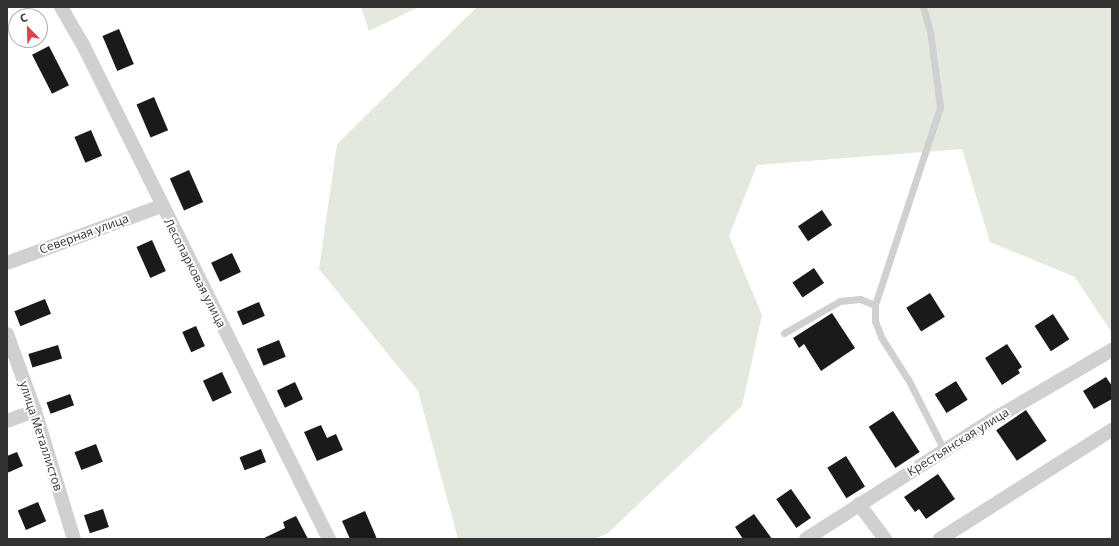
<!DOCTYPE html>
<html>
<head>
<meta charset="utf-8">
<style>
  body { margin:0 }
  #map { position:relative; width:1119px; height:546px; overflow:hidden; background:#fff; font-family:"Open Sans",sans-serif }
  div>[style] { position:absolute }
  .green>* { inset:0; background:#e3e9dc }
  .building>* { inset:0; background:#1a1a1a; transform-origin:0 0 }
  .service>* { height:7px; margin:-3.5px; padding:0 3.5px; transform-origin:3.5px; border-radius:3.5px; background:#d0d0d0 }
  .minor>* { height:14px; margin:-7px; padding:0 7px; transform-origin:7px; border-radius:7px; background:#d0d0d0 }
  span { translate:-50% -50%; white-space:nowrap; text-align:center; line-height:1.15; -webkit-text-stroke:4px #fff; paint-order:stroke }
  .street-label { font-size:12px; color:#333 }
  .frame { position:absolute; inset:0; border:8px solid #333; pointer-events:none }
  .north { position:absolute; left:8px; top:8px; width:40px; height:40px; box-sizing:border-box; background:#fff; border:1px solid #adadad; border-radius:50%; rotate:337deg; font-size:11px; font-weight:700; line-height:16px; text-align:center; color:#333 }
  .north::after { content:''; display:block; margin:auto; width:14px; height:18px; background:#dc4350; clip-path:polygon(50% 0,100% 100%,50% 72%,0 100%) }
</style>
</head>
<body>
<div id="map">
  <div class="green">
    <div style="clip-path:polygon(361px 7px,419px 7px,369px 31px)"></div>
    <div style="clip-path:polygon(477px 7px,1112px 7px,1112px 333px,1075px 277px,990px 242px,962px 149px,757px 165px,729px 236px,762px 315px,742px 406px,608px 533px,595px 539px,458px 539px,418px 391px,319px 269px,337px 144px)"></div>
  </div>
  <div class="building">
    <div style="left:119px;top:29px;width:38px;height:18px;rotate:67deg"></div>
    <div style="left:49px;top:46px;width:44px;height:19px;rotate:63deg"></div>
    <div style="left:154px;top:97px;width:36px;height:19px;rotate:67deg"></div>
    <div style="left:91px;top:130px;width:28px;height:18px;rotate:67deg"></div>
    <div style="left:189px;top:170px;width:35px;height:21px;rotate:66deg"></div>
    <div style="left:822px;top:210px;width:18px;height:29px;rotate:56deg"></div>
    <div style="left:152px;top:240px;width:34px;height:17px;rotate:66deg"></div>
    <div style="left:232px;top:253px;width:21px;height:23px;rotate:65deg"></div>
    <div style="left:814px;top:268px;width:18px;height:26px;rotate:56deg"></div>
    <div style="left:930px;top:293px;width:28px;height:28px;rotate:58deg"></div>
    <div style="left:45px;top:299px;width:16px;height:33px;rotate:68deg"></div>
    <div style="left:259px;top:302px;width:15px;height:24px;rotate:67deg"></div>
    <div style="clip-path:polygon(832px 313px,855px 348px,821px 371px,804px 344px,799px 348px,793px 338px)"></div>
    <div style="left:1053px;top:314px;width:30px;height:22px;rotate:57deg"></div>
    <div style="left:196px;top:326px;width:22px;height:15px;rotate:66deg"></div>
    <div style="left:279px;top:340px;width:18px;height:24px;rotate:68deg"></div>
    <div style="clip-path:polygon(1007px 344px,1022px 367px,1018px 370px,1020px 373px,1002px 385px,985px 358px)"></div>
    <div style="left:58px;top:345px;width:14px;height:31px;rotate:73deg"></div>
    <div style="left:222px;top:372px;width:23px;height:21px;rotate:65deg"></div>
    <div style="clip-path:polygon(1106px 377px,1112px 386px,1112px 399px,1094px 409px,1083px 391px)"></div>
    <div style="left:956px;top:381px;width:22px;height:25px;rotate:58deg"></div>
    <div style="left:295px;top:382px;width:19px;height:20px;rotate:65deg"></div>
    <div style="left:70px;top:394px;width:12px;height:25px;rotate:70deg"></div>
    <div style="left:1026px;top:410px;width:37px;height:36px;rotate:56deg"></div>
    <div style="left:893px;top:411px;width:49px;height:29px;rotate:57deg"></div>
    <div style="clip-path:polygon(321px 425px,327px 438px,336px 434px,343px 450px,317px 461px,304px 432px)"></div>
    <div style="left:96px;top:444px;width:19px;height:23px;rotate:69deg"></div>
    <div style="left:261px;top:449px;width:14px;height:23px;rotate:69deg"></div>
    <div style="clip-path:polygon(17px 452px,23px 466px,7px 473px,7px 456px)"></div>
    <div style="left:846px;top:456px;width:36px;height:22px;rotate:58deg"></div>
    <div style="clip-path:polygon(938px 474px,955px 499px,926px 519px,919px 509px,915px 512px,904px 497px)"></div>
    <div style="left:791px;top:489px;width:35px;height:18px;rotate:55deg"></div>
    <div style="left:38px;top:502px;width:21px;height:22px;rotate:67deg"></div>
    <div style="left:103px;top:509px;width:19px;height:20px;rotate:72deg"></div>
    <div style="clip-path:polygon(365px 511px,377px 539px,350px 539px,342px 521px)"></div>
    <div style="clip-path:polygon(754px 514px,772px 539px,743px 539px,735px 527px)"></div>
    <div style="clip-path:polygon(296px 516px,308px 539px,262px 539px,285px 528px,283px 522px)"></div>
  </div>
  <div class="service">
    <div style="left:923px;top:7px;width:25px;rotate:74deg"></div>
    <div style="left:930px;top:31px;width:77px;rotate:82.5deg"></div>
    <div style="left:940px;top:107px;width:208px;rotate:108.2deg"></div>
    <div style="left:875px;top:305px;width:16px;rotate:90deg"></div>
    <div style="left:875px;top:321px;width:17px;rotate:69deg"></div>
    <div style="left:881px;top:337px;width:52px;rotate:57.5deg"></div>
    <div style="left:909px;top:381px;width:77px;rotate:63.1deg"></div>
    <div style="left:784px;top:333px;width:64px;rotate:-29.7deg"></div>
    <div style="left:840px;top:301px;width:20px;rotate:-6deg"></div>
    <div style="left:860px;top:299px;width:16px;rotate:22deg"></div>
  </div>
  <div class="minor">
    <div style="left:61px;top:7px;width:44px;rotate:59.9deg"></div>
    <div style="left:83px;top:45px;width:552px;rotate:63.53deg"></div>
    <div style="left:7px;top:263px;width:164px;rotate:-20.3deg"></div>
    <div style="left:7px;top:334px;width:82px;rotate:70deg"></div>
    <div style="left:35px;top:411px;width:134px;rotate:73.1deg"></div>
    <div style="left:7px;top:421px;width:30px;rotate:-20deg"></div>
    <div style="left:859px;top:504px;width:44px;rotate:53.4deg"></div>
    <div style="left:806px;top:539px;width:221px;rotate:-32.6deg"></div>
    <div style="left:992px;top:420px;width:139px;rotate:-30.3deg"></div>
    <div style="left:940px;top:539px;width:204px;rotate:-32.4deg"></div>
  </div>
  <div class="street-label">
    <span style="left:84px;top:234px;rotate:-20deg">Северная улица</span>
    <span style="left:195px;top:273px;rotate:63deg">Лесопарковая улица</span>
    <span style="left:41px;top:436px;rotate:72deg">улица Металлистов</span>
    <span style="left:958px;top:442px;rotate:-32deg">Крестьянская улица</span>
  </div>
  <div class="frame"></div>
  <div class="north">С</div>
</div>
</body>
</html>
